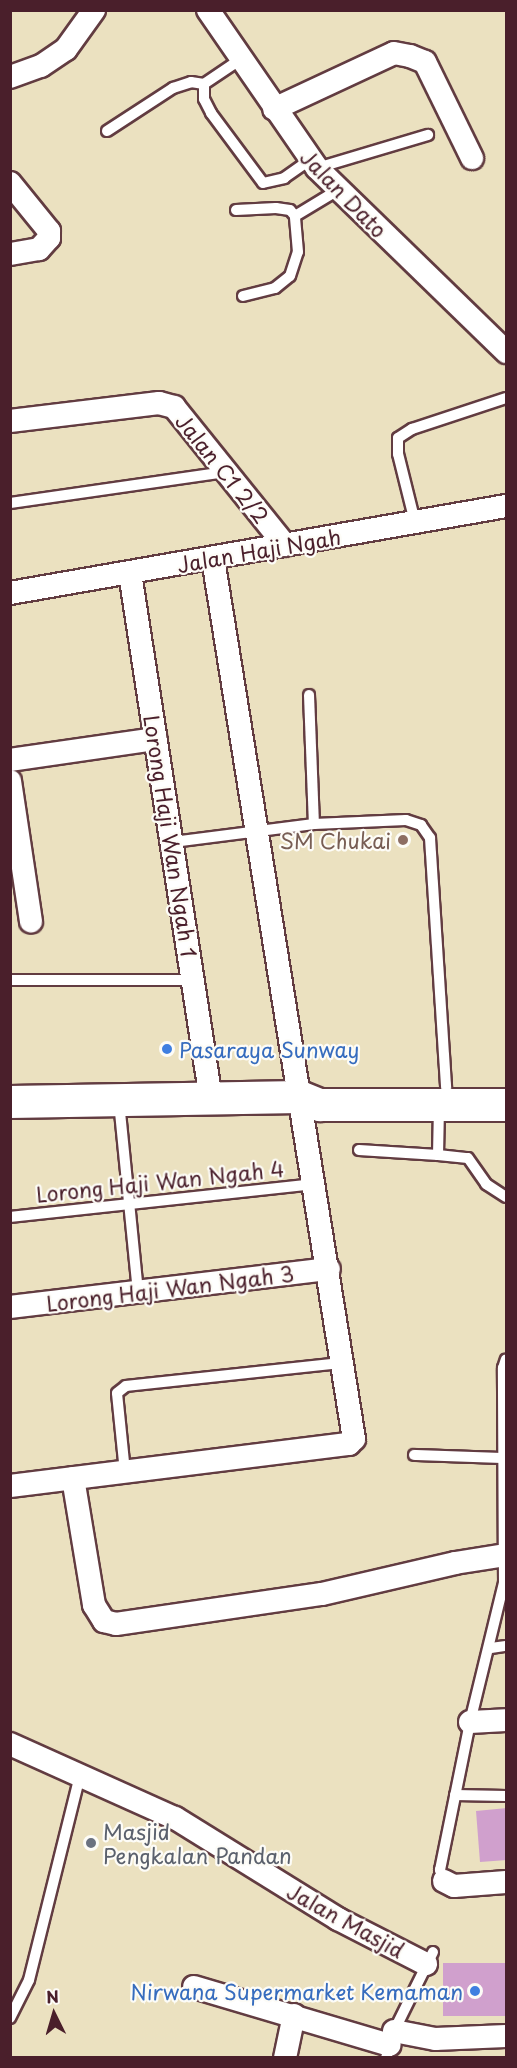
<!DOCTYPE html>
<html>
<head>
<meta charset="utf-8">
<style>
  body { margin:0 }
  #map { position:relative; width:517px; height:2068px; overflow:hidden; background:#ebe1c0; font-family:"Playpen Sans",sans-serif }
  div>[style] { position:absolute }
  .building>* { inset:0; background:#d0a0cd; transform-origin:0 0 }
  .roads { filter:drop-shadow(2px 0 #623c41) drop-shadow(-2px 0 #623c41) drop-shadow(0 2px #623c41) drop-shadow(0 -2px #623c41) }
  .lane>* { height:10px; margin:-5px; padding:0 5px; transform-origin:5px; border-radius:5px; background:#fff }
  .street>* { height:22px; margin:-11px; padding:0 11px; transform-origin:11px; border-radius:11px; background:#fff }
  .secondary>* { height:32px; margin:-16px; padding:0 16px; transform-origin:16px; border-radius:16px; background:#fff }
  .dots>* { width:16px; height:16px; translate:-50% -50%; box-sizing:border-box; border:3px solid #fdfcf7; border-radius:50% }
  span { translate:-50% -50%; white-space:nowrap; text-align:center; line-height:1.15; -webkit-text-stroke:4.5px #fdfcf7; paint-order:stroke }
  .street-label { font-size:21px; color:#4a1f2b }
  .education-label { font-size:21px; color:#785e54 }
  .right { translate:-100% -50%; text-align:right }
  .shop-label { font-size:21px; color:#366cbe }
  .left { translate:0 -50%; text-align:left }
  .worship-label { font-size:21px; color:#5b616d }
  .frame { position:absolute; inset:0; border:12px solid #4a1f2b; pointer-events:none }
  .north { position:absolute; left:24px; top:1984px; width:60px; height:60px; -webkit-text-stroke:4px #fdfcf7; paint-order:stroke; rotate:355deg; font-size:16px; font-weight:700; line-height:24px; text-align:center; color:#4a1f2b }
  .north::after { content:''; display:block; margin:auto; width:21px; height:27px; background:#4a1f2b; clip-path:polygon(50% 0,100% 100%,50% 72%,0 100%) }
</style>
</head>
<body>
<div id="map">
  <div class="building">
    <div style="clip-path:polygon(507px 1808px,507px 1860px,480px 1862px,476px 1811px)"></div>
    <div style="left:507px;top:1963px;width:53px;height:64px;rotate:90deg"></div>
  </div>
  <div class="roads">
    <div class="lane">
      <div style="left:241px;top:59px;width:45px;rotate:146deg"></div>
      <div style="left:204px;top:84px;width:15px;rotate:90deg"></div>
      <div style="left:204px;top:99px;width:16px;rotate:63deg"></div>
      <div style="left:211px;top:113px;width:87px;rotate:53.4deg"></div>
      <div style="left:263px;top:183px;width:22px;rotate:-13deg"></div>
      <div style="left:284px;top:178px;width:32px;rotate:-35deg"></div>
      <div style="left:107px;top:131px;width:79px;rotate:-33.1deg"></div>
      <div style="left:173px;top:88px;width:19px;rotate:-18deg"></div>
      <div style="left:191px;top:82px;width:13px;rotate:9deg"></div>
      <div style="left:317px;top:168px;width:116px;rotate:-16.6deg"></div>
      <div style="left:236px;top:210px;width:40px;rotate:-2.9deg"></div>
      <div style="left:276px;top:208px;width:14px;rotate:8deg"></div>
      <div style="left:290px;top:210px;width:8px;rotate:50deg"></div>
      <div style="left:243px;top:296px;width:33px;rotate:-14deg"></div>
      <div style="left:275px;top:288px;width:19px;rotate:-39deg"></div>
      <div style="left:290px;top:276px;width:25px;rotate:-72deg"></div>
      <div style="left:298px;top:252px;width:36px;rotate:-95deg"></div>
      <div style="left:295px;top:216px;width:50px;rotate:-31.2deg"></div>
      <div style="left:10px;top:503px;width:218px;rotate:-8.2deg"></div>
      <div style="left:415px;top:522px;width:70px;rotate:-104deg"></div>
      <div style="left:398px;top:454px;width:16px;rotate:-90deg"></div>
      <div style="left:398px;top:438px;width:17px;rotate:-33deg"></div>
      <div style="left:412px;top:429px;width:99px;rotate:-18.3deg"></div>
      <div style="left:309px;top:695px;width:129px;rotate:87.8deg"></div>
      <div style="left:173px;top:842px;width:142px;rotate:-7.3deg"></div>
      <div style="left:314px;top:824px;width:92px;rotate:-2.5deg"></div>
      <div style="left:406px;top:820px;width:16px;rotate:18deg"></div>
      <div style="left:421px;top:825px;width:16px;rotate:55deg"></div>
      <div style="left:430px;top:838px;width:250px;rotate:86.3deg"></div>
      <div style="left:10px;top:980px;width:183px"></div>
      <div style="left:119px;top:1102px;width:191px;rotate:84.3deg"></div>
      <div style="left:359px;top:1150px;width:79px;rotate:3.6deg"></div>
      <div style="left:438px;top:1155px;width:46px;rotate:-88.8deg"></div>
      <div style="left:438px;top:1155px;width:30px;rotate:6deg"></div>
      <div style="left:468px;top:1158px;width:32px;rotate:55deg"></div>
      <div style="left:486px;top:1184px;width:24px;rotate:33deg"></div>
      <div style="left:10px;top:1217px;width:306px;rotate:-6.2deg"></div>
      <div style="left:414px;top:1455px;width:90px;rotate:1.9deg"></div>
      <div style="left:125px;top:1472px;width:79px;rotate:-95.8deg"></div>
      <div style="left:117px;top:1393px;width:11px;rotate:-38deg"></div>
      <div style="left:126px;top:1386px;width:218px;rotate:-6.1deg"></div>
      <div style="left:491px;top:1648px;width:15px;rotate:-8deg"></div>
      <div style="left:455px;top:1795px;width:51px;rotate:1.1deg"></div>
      <div style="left:444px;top:1881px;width:12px;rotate:-110deg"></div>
      <div style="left:440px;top:1870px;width:151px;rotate:-78.5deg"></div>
      <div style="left:470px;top:1722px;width:143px;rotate:-76.3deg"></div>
      <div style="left:504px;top:1583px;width:215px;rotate:-90.3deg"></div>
      <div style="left:503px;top:1368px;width:9px;rotate:-72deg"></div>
      <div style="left:10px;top:2018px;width:42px;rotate:-63.4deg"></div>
      <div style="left:29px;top:1980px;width:210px;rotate:-76deg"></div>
      <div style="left:386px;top:2058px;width:28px;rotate:-73deg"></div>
      <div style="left:394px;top:2031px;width:88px;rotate:-63.7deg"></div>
    </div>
    <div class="street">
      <div style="left:208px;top:10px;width:192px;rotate:55.4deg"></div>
      <div style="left:317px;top:168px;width:264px;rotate:44.2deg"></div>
      <div style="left:10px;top:77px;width:33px;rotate:-20deg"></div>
      <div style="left:41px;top:66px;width:30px;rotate:-34deg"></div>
      <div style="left:66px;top:49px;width:48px;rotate:-54.3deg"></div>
      <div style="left:274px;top:109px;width:132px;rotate:-25deg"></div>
      <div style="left:394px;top:53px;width:16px;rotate:11deg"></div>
      <div style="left:410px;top:56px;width:16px;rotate:22deg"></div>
      <div style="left:425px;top:62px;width:107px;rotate:63.9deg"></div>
      <div style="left:10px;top:183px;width:62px;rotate:50.9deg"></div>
      <div style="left:49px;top:231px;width:7px;rotate:90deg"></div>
      <div style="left:49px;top:238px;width:15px;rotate:132deg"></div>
      <div style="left:39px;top:249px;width:29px;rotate:170deg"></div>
      <div style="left:10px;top:421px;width:150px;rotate:-6.9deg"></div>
      <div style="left:159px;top:403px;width:16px;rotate:15deg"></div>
      <div style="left:174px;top:407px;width:177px;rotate:51.2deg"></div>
      <div style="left:130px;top:573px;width:532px;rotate:81.25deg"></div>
      <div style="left:10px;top:593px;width:504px;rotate:-9.95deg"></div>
      <div style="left:10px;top:760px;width:147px;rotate:-8.2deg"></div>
      <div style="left:10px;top:781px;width:142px;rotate:81.5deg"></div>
      <div style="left:10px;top:1307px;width:321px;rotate:-6.8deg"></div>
      <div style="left:73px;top:1478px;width:129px;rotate:80.6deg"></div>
      <div style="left:94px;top:1605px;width:19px;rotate:58deg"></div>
      <div style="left:104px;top:1621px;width:12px;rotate:14deg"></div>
      <div style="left:116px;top:1624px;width:208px;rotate:-8.3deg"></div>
      <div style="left:322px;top:1594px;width:137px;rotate:-13.1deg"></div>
      <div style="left:455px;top:1563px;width:52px;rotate:-8.9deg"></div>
      <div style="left:10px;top:1486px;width:342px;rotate:-7.1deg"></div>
      <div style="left:349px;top:1444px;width:7px;rotate:-45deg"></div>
      <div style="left:354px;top:1439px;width:891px;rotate:-99.1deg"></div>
      <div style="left:470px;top:1722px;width:36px;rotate:-3deg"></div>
      <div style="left:10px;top:1744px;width:181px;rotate:24.2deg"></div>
      <div style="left:175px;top:1818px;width:192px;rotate:31.8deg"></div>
      <div style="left:338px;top:1919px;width:99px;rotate:27.1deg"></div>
      <div style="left:444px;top:1881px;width:11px;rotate:27deg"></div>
      <div style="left:454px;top:1886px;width:52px;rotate:-4.4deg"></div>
      <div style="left:194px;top:1987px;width:204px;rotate:16.5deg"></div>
      <div style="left:394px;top:2031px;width:42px;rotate:11deg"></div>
      <div style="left:435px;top:2039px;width:71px;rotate:-2.4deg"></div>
      <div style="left:285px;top:2058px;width:44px;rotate:-78.2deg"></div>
    </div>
    <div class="secondary">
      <div style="left:10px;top:1102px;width:290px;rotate:-1deg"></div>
      <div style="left:300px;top:1097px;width:22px;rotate:22deg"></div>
      <div style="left:320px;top:1105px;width:186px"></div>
    </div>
  </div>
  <div class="dots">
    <div style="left:403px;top:840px;background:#8d6e63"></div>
    <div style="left:167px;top:1049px;background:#3f7fe0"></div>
    <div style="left:91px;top:1843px;background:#6b7280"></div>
    <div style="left:475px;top:1991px;background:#3f7fe0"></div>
  </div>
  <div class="street-label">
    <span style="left:344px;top:193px;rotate:46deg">Jalan Dato</span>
    <span style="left:223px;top:468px;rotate:51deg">Jalan C1 2/2</span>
    <span style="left:259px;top:550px;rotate:-10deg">Jalan Haji Ngah</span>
    <span style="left:171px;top:836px;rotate:81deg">Lorong Haji Wan Ngah 1</span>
    <span style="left:160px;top:1181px;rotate:-6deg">Lorong Haji Wan Ngah 4</span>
    <span style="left:170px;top:1288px;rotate:-7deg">Lorong Haji Wan Ngah 3</span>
    <span style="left:346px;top:1920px;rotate:29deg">Jalan Masjid</span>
  </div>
  <div class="education-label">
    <span class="right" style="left:391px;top:840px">SM Chukai</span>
  </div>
  <div class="shop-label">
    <span class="left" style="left:179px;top:1049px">Pasaraya Sunway</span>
    <span class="right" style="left:463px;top:1991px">Nirwana Supermarket Kemaman</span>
  </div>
  <div class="worship-label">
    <span class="left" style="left:103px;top:1843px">Masjid<br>Pengkalan Pandan</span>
  </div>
  <div class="frame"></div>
  <div class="north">N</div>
</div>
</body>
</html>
